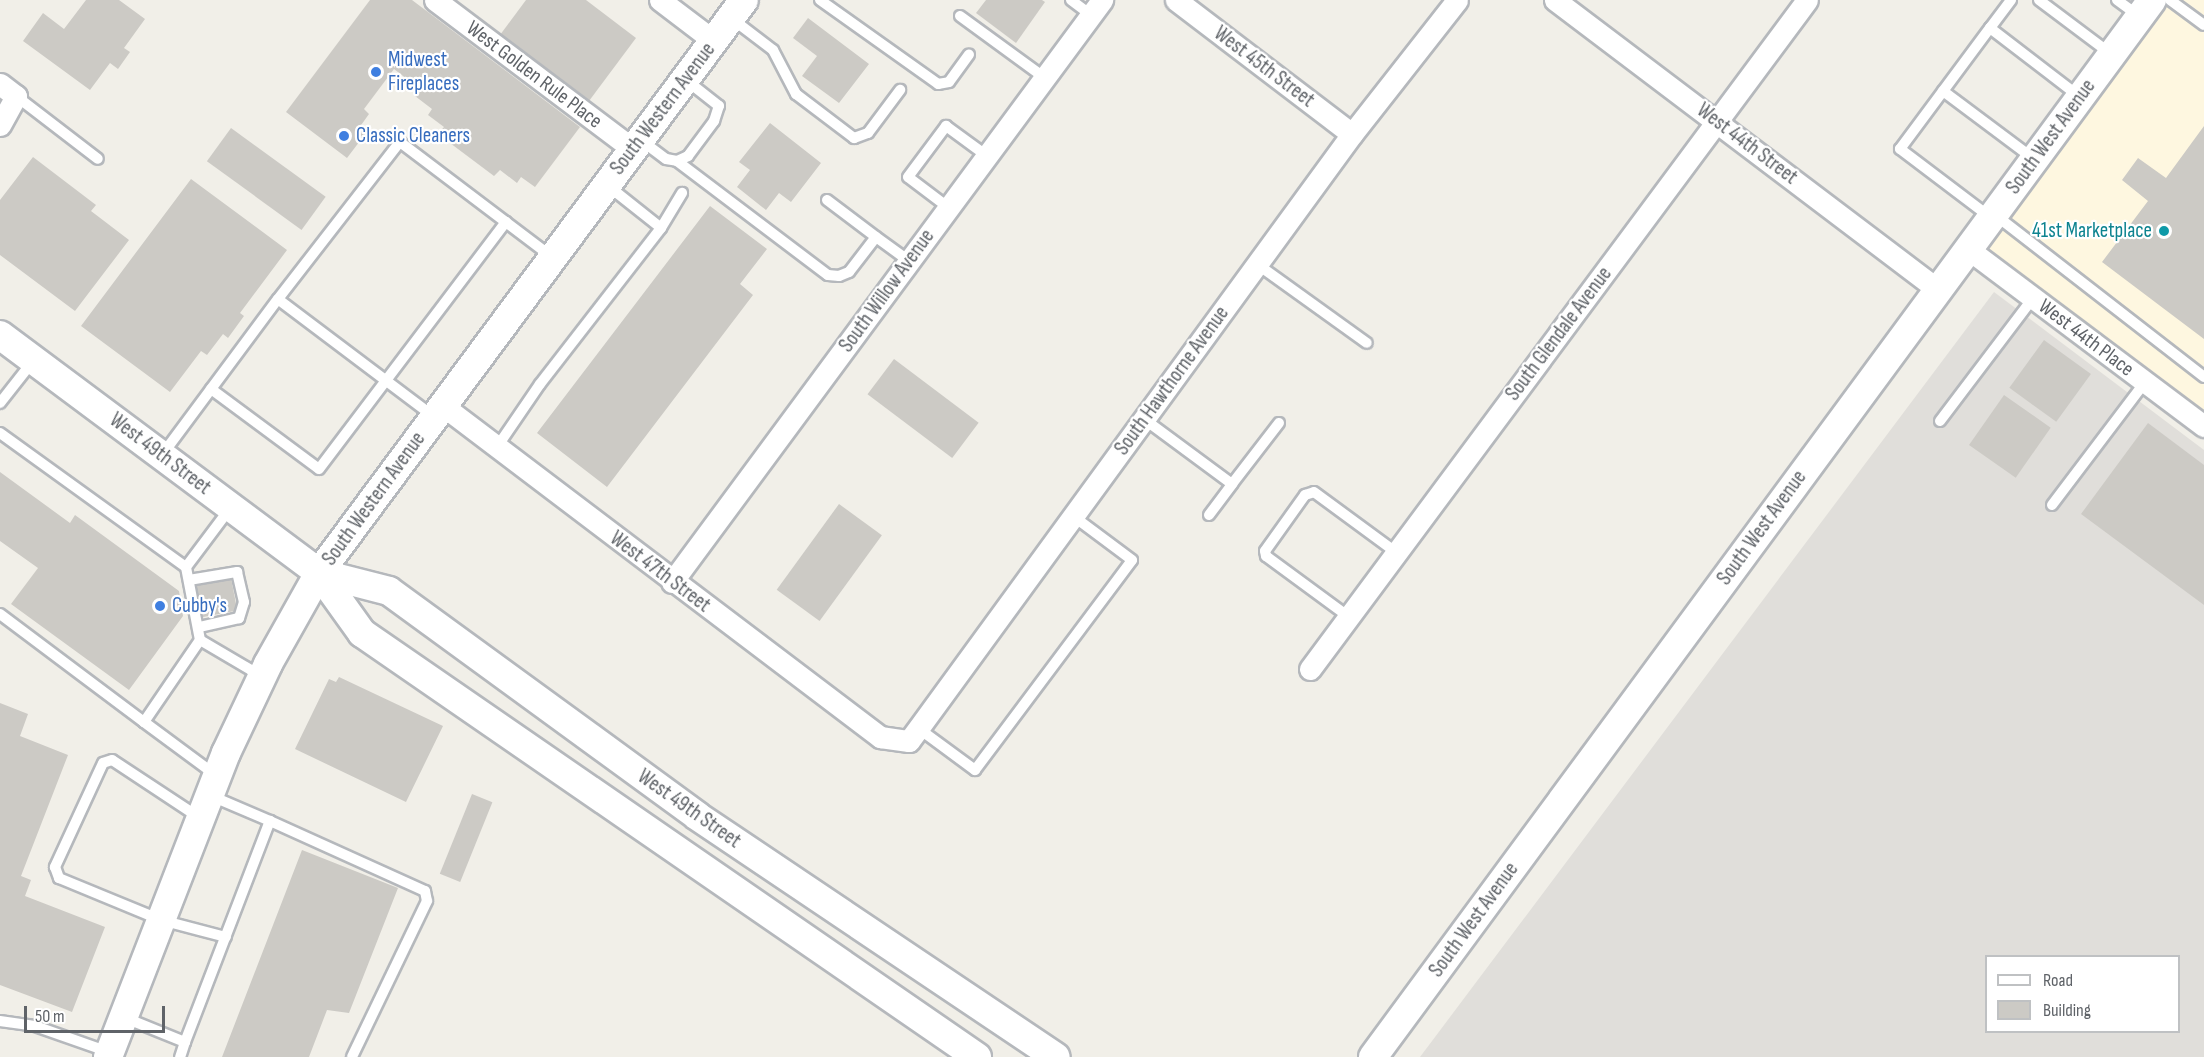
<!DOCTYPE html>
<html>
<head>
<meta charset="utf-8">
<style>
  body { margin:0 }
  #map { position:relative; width:2204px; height:1057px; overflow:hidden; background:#f1efe8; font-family:"Sofia Sans Condensed",sans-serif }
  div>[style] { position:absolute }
  .commercial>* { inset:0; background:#fef7e0 }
  .industrial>* { inset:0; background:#e0deda }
  .building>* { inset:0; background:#cccac5; transform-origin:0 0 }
  .roads { filter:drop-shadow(2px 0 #b5b8bc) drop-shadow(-2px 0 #b5b8bc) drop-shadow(0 2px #b5b8bc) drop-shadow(0 -2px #b5b8bc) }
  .lane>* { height:10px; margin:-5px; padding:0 5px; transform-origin:5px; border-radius:5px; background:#fff }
  .street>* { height:21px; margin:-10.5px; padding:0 10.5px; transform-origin:10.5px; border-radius:10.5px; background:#fff }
  .secondary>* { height:28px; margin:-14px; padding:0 14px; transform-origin:14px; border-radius:14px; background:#fff }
  .dots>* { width:16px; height:16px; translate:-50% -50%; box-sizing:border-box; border:3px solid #fff; border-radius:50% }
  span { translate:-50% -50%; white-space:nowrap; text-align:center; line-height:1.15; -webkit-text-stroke:4.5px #fff; paint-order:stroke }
  .shop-label { font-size:21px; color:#366cbe }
  .left { translate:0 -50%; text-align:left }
  .street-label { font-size:21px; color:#5f6368 }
  .culture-label { font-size:21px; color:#0d838f }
  .right { translate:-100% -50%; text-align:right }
  .legend { position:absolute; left:1985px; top:955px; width:195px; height:78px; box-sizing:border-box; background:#fff; border:2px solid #bfc1c3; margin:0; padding:8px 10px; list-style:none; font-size:18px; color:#5f6368 }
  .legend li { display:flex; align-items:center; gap:12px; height:30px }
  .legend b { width:30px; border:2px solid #bfc1c3 }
  .scale { position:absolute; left:24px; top:1006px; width:141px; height:27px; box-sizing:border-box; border:3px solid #5f6368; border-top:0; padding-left:8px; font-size:18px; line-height:21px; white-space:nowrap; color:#5f6368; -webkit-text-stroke:4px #fff; paint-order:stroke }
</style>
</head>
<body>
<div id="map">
  <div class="commercial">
    <div style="clip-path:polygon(2165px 0,2204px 0,2204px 411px,1982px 245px)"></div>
  </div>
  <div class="industrial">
    <div style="clip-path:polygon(evenodd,1994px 292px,2204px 450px,2204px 1057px,1420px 1057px,1994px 292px,1986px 956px,2178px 956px,2178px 1032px,1986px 1032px,1986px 956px)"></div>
  </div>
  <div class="building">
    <div style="clip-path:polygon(86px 0,119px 0,145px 19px,124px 48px,130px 52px,118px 69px,110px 63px,90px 90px,23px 41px,43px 13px,64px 29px)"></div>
    <div style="clip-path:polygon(370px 0,412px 0,580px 127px,535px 187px,521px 177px,517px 183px,500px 170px,494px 176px,438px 134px,444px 127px,428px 115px,432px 109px,415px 96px,420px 89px,394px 69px,364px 109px,369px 114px,359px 128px,366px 133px,347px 158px,286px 112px)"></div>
    <div style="clip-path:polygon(526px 0,586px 0,636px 38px,589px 101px,500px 35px)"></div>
    <div style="clip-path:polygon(986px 0,1042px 0,1045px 2px,1016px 43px,976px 13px)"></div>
    <div style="clip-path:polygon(808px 18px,869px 64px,839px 103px,802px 76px,817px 56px,793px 38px)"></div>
    <div style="clip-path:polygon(770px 123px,821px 163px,791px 202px,779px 193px,766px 210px,737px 187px,750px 170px,739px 162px)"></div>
    <div style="clip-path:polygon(2204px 126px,2204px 339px,2102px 262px,2148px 201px,2122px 180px,2138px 158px,2166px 178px)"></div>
    <div style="left:231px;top:128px;width:117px;height:41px;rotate:36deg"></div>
    <div style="clip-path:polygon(33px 157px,96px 205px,91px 211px,129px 240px,75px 311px,0 255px,0 200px)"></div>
    <div style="clip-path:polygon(191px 179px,287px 250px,240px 313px,244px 316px,228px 338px,223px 334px,207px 355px,201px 351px,170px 392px,81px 326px)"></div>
    <div style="clip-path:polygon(710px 206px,767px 249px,740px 284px,753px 295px,607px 487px,537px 433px)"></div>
    <div style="left:2044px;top:340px;width:58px;height:59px;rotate:36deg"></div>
    <div style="left:894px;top:359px;width:106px;height:44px;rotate:37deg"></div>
    <div style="left:2004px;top:395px;width:57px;height:61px;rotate:35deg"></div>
    <div style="clip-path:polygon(2148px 423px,2204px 465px,2204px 605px,2081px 514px)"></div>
    <div style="clip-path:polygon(0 472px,70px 523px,75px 515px,179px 591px,183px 616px,129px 690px,11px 604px,38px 568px,0 541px)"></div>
    <div style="left:839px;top:504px;width:53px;height:106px;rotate:36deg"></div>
    <div style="left:231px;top:578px;width:33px;height:36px;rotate:79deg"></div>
    <div style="clip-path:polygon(339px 677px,443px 726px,406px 802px,295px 749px,329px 679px,336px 682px)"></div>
    <div style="clip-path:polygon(0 703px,28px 714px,20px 736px,68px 755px,21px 876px,31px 880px,25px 896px,105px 927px,72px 1012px,0 985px)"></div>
    <div style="left:472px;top:794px;width:22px;height:86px;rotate:22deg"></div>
    <div style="clip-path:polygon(302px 850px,398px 888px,349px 1013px,327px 1010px,309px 1057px,222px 1057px)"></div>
  </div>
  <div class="roads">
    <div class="lane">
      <div style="left:820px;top:0;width:145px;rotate:35.4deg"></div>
      <div style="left:938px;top:84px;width:11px;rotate:-10deg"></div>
      <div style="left:949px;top:82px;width:34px;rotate:-54deg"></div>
      <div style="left:1071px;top:0;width:25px;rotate:37deg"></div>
      <div style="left:2039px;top:0;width:90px;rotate:36.9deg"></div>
      <div style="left:2117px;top:0;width:27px;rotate:36deg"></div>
      <div style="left:2170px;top:0;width:42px;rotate:36.3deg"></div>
      <div style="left:960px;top:16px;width:105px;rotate:36.1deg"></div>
      <div style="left:731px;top:18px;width:53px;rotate:37.3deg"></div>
      <div style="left:773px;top:50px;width:50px;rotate:62.4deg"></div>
      <div style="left:796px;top:94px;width:73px;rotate:37.2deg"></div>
      <div style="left:854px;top:138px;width:15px;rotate:-20deg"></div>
      <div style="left:868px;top:133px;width:54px;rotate:-53.3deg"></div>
      <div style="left:1990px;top:28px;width:35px;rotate:-53deg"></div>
      <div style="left:1943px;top:91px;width:114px;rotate:36.8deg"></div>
      <div style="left:16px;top:96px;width:103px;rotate:37.5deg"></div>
      <div style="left:642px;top:141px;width:30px;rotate:37deg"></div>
      <div style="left:666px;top:159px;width:11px;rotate:10deg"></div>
      <div style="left:677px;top:161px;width:12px;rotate:-24deg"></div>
      <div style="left:688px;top:156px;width:44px;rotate:-53.4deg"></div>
      <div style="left:714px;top:121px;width:16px;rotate:-72deg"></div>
      <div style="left:719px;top:106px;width:42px;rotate:-141.8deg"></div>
      <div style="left:677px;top:161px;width:189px;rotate:37.1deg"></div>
      <div style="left:828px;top:275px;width:11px;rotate:5deg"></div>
      <div style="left:839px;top:276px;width:11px;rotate:-22deg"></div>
      <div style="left:849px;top:272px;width:44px;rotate:-52.4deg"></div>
      <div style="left:876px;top:237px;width:41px;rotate:36deg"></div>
      <div style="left:607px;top:185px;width:69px;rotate:38.5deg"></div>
      <div style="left:661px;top:228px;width:41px;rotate:-59deg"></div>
      <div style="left:827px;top:200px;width:61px;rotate:37.1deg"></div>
      <div style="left:949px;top:208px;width:51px;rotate:-142.9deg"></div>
      <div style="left:908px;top:177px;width:64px;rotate:-53.3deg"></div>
      <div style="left:946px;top:126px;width:51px;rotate:36.2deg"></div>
      <div style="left:1994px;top:214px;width:266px;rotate:37.8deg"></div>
      <div style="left:1990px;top:217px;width:113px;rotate:-142.9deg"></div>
      <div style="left:1900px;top:149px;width:151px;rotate:-53.4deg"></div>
      <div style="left:1990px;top:28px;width:113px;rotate:37.5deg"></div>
      <div style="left:1257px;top:264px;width:135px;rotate:35.7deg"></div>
      <div style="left:211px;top:389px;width:134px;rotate:36.5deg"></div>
      <div style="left:319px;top:469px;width:310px;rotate:-52.9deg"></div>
      <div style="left:0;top:403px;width:53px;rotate:-51.8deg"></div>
      <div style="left:433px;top:416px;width:194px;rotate:-143deg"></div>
      <div style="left:278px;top:299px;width:199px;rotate:-52.2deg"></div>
      <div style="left:400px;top:142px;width:191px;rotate:37.1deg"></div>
      <div style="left:1144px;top:419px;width:109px;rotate:36.5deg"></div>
      <div style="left:1232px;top:484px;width:77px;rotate:-52.4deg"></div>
      <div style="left:1940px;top:421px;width:154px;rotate:-52.9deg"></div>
      <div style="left:0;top:433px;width:229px;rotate:35.8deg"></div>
      <div style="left:497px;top:447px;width:76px;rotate:-55.7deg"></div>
      <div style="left:540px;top:384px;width:197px;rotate:-52.2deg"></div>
      <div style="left:162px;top:455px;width:194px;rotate:-53.4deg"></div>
      <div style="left:2052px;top:505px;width:154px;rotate:-52.9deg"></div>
      <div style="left:1209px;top:515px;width:39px;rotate:-53deg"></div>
      <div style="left:189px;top:580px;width:49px;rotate:-9.5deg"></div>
      <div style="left:237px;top:572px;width:31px;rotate:77deg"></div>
      <div style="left:244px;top:602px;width:17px;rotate:107deg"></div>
      <div style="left:239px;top:618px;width:41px;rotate:167.3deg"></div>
      <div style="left:0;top:614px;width:180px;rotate:36.9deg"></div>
      <div style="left:1349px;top:617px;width:103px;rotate:-143.7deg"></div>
      <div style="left:1266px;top:556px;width:5px;rotate:-101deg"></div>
      <div style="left:1265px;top:551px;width:69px;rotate:-54.5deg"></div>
      <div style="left:1305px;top:495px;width:9px;rotate:-18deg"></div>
      <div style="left:1314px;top:492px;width:103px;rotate:36.3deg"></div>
      <div style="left:200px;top:640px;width:74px;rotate:-100.9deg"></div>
      <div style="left:186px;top:567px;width:75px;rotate:-53.1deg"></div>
      <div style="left:918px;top:728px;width:71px;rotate:36.4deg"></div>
      <div style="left:975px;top:770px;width:262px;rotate:-53.2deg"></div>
      <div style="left:1132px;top:560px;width:74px;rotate:-143.3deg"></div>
      <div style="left:217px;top:776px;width:91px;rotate:-143.5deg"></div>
      <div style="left:144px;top:722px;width:99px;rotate:-55.7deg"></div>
      <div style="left:200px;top:640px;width:71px;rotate:30.5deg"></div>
      <div style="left:200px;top:818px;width:105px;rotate:-146.6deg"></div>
      <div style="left:112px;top:760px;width:9px;rotate:162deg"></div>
      <div style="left:103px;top:763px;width:115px;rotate:114.8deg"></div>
      <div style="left:55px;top:867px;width:12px;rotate:70deg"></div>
      <div style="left:59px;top:878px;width:110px;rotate:22.4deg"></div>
      <div style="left:161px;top:920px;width:67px;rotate:14.7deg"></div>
      <div style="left:270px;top:821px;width:170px;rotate:24.3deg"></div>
      <div style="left:425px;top:891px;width:10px;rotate:79deg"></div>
      <div style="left:427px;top:901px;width:173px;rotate:115.7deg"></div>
      <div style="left:123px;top:1017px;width:67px;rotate:22deg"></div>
      <div style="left:185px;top:1042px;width:16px;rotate:108deg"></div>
      <div style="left:0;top:1021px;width:35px;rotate:8deg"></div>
      <div style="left:35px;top:1026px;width:78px;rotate:19.4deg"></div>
      <div style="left:185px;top:1042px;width:237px;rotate:-69deg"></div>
      <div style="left:270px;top:821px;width:66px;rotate:-156.9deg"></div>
    </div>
    <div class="street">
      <div style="left:435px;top:0;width:248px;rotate:37deg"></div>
      <div style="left:660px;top:0;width:68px;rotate:37.2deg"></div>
      <div style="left:1176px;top:0;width:221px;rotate:37.3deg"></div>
      <div style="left:1555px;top:0;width:480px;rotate:37.1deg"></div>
      <div style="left:0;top:84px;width:20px;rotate:37deg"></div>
      <div style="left:16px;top:96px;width:33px;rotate:119deg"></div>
      <div style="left:1968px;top:249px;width:295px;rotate:36.9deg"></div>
      <div style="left:442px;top:405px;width:550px;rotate:37.16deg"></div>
      <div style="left:880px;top:737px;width:29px;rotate:8deg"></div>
      <div style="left:909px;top:741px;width:751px;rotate:-53.88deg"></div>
      <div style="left:1352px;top:134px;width:170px;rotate:-51.9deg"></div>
      <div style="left:672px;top:582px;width:724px;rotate:-53.54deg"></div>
      <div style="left:1310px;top:669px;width:833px;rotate:-53.39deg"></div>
    </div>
    <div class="secondary">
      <div style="left:0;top:335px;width:398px;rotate:36.7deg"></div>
      <div style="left:319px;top:573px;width:74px;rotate:54.4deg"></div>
      <div style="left:362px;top:633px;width:747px;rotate:34.58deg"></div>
      <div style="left:319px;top:573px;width:72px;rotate:14.4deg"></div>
      <div style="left:389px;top:591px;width:381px;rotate:36.1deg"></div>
      <div style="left:697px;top:816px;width:432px;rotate:33.9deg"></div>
      <div style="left:108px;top:1057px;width:326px;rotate:-68.8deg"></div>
      <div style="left:226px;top:753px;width:98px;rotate:-64.7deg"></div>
      <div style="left:268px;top:664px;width:104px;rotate:-60.7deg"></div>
      <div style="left:319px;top:573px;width:713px;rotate:-53.44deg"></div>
      <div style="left:1373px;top:1057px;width:1313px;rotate:-53.61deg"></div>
    </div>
  </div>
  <div class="dots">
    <div style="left:376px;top:72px;background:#3f7fe0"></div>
    <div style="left:344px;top:136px;background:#3f7fe0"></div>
    <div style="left:2164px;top:231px;background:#0f9aa8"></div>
    <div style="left:160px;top:606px;background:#3f7fe0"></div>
  </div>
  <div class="shop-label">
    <span class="left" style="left:388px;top:72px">Midwest<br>Fireplaces</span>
    <span class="left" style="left:356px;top:136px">Classic Cleaners</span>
    <span class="left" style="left:172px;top:606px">Cubby's</span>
  </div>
  <div class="street-label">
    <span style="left:1264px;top:67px;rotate:37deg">West 45th Street</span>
    <span style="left:534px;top:75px;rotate:37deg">West Golden Rule Place</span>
    <span style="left:663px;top:109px;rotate:-53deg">South Western Avenue</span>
    <span style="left:2051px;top:137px;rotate:-54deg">South West Avenue</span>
    <span style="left:1747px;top:144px;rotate:37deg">West 44th Street</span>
    <span style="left:887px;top:291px;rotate:-54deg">South Willow Avenue</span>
    <span style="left:1559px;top:334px;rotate:-53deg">South Glendale Avenue</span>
    <span style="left:2086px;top:338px;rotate:37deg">West 44th Place</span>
    <span style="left:1172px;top:381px;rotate:-54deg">South Hawthorne Avenue</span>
    <span style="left:160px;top:454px;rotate:37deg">West 49th Street</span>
    <span style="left:374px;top:499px;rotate:-54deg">South Western Avenue</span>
    <span style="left:1762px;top:528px;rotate:-54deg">South West Avenue</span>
    <span style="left:660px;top:572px;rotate:37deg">West 47th Street</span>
    <span style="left:689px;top:809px;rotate:35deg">West 49th Street</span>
    <span style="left:1474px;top:920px;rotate:-54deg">South West Avenue</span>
  </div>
  <div class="culture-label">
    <span class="right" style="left:2152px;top:231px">41st Marketplace</span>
  </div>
  <ul class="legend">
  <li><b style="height:8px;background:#fff"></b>Road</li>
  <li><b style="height:16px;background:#cccac5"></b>Building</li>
  </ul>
  <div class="scale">50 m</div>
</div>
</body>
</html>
